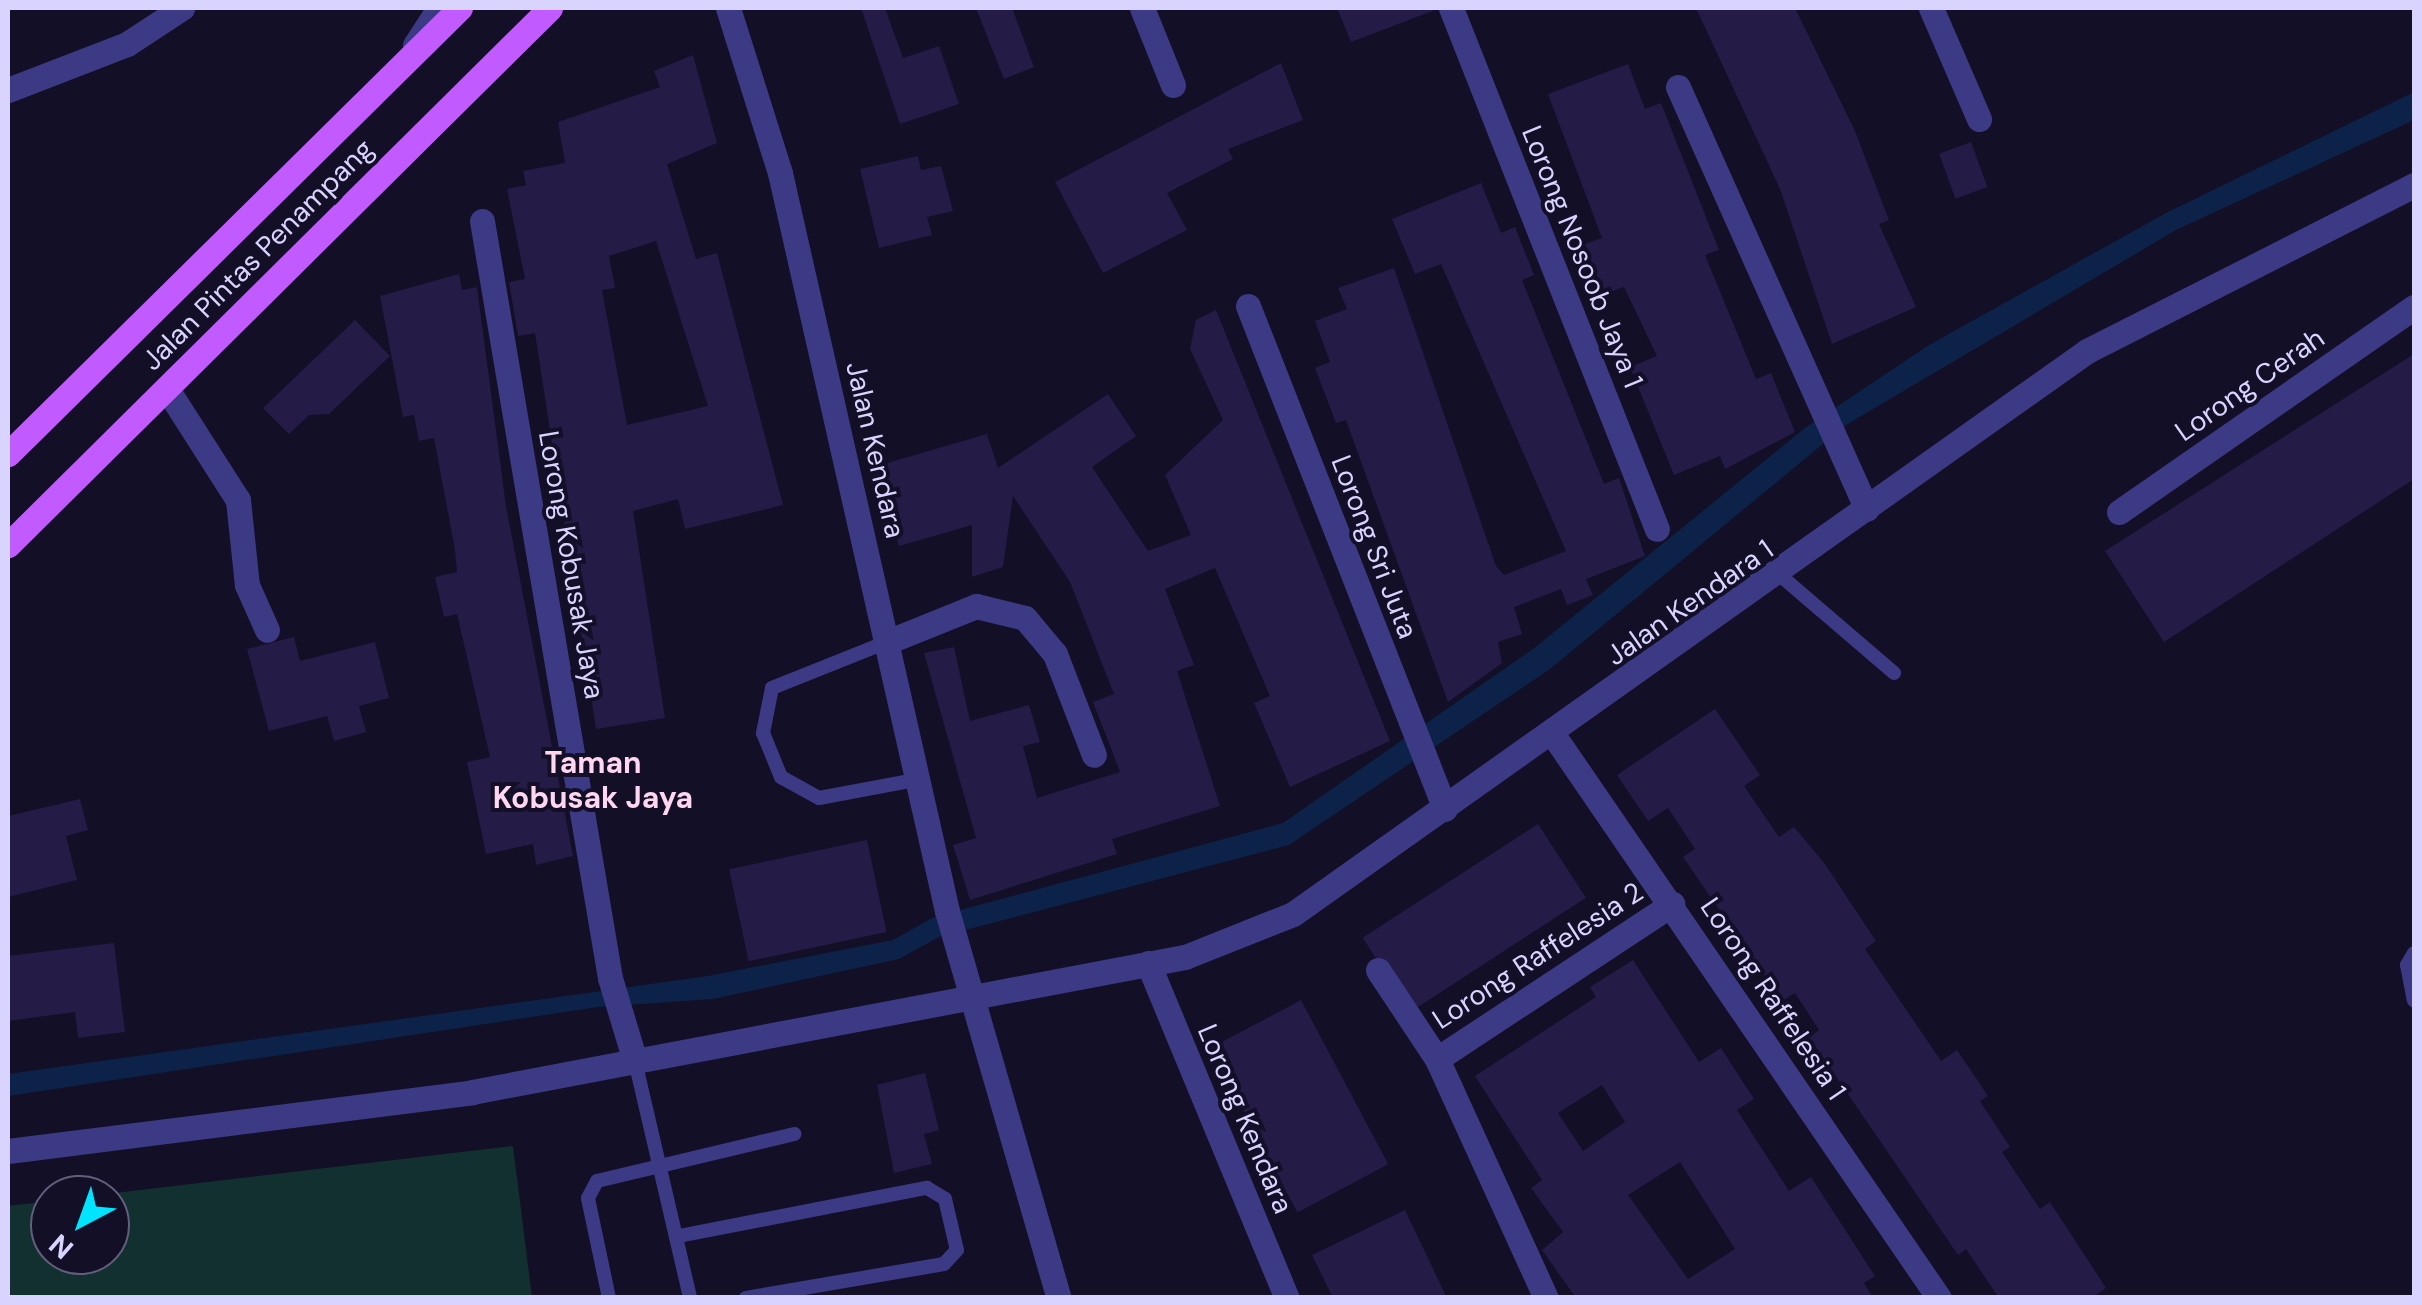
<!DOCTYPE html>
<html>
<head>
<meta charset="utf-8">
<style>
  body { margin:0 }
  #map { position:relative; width:2422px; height:1305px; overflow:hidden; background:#130f26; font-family:"DM Sans",sans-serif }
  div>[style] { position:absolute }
  .green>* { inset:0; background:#12302f }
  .water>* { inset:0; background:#0c2248 }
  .building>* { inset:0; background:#241b47; transform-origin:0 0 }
  .service>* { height:14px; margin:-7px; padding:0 7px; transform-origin:7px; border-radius:7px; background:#3d3a85 }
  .minor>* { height:25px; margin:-12.5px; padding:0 12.5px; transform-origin:12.5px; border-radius:12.5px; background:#3d3a85 }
  .tertiary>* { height:25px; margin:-12.5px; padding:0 12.5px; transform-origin:12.5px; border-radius:12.5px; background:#3d3a85 }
  .primary>* { height:25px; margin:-12.5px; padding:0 12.5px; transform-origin:12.5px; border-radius:12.5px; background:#c25bff }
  span { translate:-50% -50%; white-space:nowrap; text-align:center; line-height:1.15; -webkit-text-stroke:8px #130f26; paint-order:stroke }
  .street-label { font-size:28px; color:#d9d4ff }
  .neighbourhood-label { font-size:30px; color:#ffd6f0; font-weight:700 }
  .frame { position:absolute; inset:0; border:10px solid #d9d4ff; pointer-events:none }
  .north { position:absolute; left:30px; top:1175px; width:100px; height:100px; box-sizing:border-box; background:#130f26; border:2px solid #625e7d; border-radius:50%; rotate:221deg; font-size:28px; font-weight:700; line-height:40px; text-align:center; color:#d9d4ff }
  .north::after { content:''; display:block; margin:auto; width:35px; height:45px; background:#00e5ff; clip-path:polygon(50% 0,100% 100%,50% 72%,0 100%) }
</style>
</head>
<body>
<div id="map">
  <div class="green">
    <div style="clip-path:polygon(513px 1146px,532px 1297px,8px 1297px,8px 1206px,50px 1201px,50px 1255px,110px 1255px,110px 1195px,98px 1195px)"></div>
  </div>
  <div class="water">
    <div style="clip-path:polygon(2414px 92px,2414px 120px,2176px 230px,1846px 425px,1550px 669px,1289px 845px,939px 937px,899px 959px,713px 999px,598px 1007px,8px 1096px,8px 1074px,708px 976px,893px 940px,934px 917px,1283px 823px,1533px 649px,1805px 428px,1929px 345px,2166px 213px)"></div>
  </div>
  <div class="building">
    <div style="clip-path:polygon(861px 8px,885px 8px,903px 58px,939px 46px,959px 104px,900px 124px)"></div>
    <div style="clip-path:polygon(976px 8px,1012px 8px,1034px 67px,1004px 79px)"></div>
    <div style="clip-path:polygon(1337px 8px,1435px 8px,1435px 10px,1351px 42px)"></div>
    <div style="clip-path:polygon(1696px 8px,1795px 8px,1855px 131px,1889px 220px,1879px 224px,1916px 307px,1832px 344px,1780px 189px)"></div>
    <div style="clip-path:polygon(evenodd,693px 55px,717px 143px,667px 164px,696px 259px,717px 253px,783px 505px,685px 529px,678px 499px,633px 511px,665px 718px,596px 729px,535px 333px,518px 336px,509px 282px,525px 279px,507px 189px,526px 185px,523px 171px,565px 163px,558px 122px,660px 87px,654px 71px,693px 55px,656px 241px,708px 406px,627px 425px,602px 290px,615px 288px,609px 256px,656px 241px)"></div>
    <div style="clip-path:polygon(1281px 63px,1303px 120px,1228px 149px,1233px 159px,1167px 193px,1187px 230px,1103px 273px,1055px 182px)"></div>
    <div style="clip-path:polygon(1628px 64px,1645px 109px,1661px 103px,1719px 250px,1705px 255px,1756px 379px,1771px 373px,1795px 432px,1725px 469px,1720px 456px,1674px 475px,1630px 367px,1657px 356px,1624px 287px,1604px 294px,1585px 244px,1602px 238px,1548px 94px)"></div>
    <div style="left:1971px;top:142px;width:48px;height:34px;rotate:70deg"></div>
    <div style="clip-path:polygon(918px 156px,921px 170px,941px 166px,953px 211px,927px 217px,932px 235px,879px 248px,860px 169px)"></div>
    <div style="clip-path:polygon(1481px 183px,1501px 233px,1515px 227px,1534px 275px,1522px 280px,1604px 484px,1619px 478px,1645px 556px,1586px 579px,1593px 595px,1567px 605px,1561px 589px,1514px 607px,1522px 634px,1498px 642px,1502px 663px,1448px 702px,1346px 420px,1336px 423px,1315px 368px,1330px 362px,1315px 321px,1347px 309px,1338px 288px,1394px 268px,1496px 566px,1504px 575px,1566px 551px,1441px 264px,1415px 274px,1392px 219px)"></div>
    <div style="clip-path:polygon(459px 274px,462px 290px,477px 287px,506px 506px,573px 856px,536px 865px,533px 844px,486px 854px,467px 762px,490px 757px,457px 614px,444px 617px,435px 577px,457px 572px,455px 550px,434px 438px,419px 441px,414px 415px,403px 417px,380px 296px)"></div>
    <div style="clip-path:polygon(1216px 310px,1390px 741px,1290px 787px,1254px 703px,1270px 696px,1215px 568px,1165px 589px,1194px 665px,1177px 671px,1220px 806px,1112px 839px,1117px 854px,970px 900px,953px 845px,976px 838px,924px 653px,954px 647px,970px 721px,1029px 705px,1040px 742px,1023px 746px,1037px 798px,1120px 772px,1093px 702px,1114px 694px,1070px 582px,1013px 496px,1003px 567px,972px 577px,972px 525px,899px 546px,877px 466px,987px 434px,998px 468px,1108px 394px,1136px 436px,1092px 467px,1148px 551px,1191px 535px,1165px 475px,1223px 420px,1190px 349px,1196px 320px)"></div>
    <div style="clip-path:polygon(355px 320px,390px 356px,329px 414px,309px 415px,289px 434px,263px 408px)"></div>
    <div style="clip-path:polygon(2414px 354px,2414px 479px,2164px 642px,2105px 551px)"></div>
    <div style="clip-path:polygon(294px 637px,300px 661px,375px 642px,389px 698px,359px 706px,366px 732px,334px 741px,327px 716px,269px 731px,247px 649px)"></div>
    <div style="clip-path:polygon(1715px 709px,1760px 775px,1744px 786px,1779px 837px,1794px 827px,1825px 864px,1876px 941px,1865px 949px,1941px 1061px,1957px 1050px,1988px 1096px,1980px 1101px,2010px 1147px,2002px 1152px,2040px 1209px,2050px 1202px,2106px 1288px,2092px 1298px,1999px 1298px,1966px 1249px,1958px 1255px,1809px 1037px,1819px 1030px,1795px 993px,1782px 1001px,1683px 857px,1695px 849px,1668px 808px,1648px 821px,1617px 775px)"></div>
    <div style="clip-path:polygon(80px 799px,88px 830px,66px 836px,77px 880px,8px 897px,8px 816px)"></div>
    <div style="left:1538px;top:824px;width:88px;height:209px;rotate:57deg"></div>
    <div style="left:867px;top:840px;width:94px;height:141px;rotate:78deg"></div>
    <div style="clip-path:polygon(114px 943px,125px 1032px,78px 1038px,75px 1012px,8px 1021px,8px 956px)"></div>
    <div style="clip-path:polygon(evenodd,1633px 960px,1699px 1062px,1721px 1048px,1754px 1099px,1737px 1110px,1789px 1191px,1811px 1177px,1875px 1276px,1864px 1283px,1873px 1298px,1576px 1298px,1542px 1250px,1563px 1232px,1531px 1188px,1542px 1180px,1475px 1076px,1596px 997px,1590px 987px,1633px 960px,1602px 1085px,1625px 1122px,1583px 1151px,1558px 1113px,1602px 1085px,1633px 960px,1680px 1162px,1735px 1249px,1688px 1279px,1628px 1195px,1680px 1162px)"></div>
    <div style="left:1301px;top:1000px;width:186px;height:103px;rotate:62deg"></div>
    <div style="clip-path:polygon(925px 1073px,939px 1130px,924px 1134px,932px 1164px,894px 1173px,877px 1085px)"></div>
    <div style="clip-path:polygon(1405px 1210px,1447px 1298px,1333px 1298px,1312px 1255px)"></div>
  </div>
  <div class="service">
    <div style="left:1781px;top:576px;width:149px;rotate:40.6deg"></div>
    <div style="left:887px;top:642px;width:124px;rotate:158.2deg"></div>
    <div style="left:772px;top:688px;width:46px;rotate:101.3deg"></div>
    <div style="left:763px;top:733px;width:48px;rotate:67.8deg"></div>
    <div style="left:781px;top:777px;width:43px;rotate:28.9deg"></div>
    <div style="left:819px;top:798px;width:104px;rotate:-10.6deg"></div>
    <div style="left:2414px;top:953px;width:14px;rotate:120deg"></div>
    <div style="left:2407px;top:965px;width:36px;rotate:79deg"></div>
    <div style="left:635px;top:1061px;width:243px;rotate:76.9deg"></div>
    <div style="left:679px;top:1236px;width:253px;rotate:-11deg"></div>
    <div style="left:927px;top:1188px;width:21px;rotate:31deg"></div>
    <div style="left:945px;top:1199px;width:52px;rotate:76.8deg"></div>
    <div style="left:957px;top:1250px;width:19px;rotate:133deg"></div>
    <div style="left:944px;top:1264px;width:201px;rotate:170.3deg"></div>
    <div style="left:609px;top:1298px;width:102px;rotate:-101.9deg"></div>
    <div style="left:588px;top:1198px;width:19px;rotate:-62deg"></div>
    <div style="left:597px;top:1181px;width:203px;rotate:-13.4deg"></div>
  </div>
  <div class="minor">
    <div style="left:1142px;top:8px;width:83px;rotate:68.1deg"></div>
    <div style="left:1451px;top:8px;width:560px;rotate:68.43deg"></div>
    <div style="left:1931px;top:8px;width:121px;rotate:66.6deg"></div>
    <div style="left:1678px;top:87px;width:462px;rotate:65.9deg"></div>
    <div style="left:8px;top:90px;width:128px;rotate:-21.1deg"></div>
    <div style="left:127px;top:44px;width:66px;rotate:-33.2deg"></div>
    <div style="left:482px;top:221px;width:768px;rotate:80.4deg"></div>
    <div style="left:610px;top:978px;width:87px;rotate:73.2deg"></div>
    <div style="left:1248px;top:306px;width:540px;rotate:68.61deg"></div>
    <div style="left:167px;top:389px;width:132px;rotate:57.4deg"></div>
    <div style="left:238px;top:500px;width:85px;rotate:84deg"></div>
    <div style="left:247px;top:585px;width:49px;rotate:66deg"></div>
    <div style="left:2119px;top:512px;width:359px;rotate:-34.8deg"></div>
    <div style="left:887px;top:642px;width:96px;rotate:-22deg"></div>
    <div style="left:976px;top:606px;width:50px;rotate:13.8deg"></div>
    <div style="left:1025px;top:618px;width:47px;rotate:50.2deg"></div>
    <div style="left:1055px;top:654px;width:108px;rotate:68.9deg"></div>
    <div style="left:1554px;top:736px;width:681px;rotate:55.59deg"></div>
    <div style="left:1148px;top:963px;width:363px;rotate:67.5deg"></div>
    <div style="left:1378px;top:970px;width:107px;rotate:56.5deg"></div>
    <div style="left:1437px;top:1059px;width:282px;rotate:-33.4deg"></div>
    <div style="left:1437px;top:1059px;width:263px;rotate:65.5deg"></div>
    <div style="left:8px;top:1151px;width:468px;rotate:-7.2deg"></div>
    <div style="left:472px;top:1092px;width:510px;rotate:-10.74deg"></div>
  </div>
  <div class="tertiary">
    <div style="left:728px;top:8px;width:173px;rotate:72.5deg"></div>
    <div style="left:780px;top:173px;width:757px;rotate:77.25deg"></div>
    <div style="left:947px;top:911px;width:403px;rotate:73.9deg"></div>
    <div style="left:415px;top:45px;width:44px;rotate:-57deg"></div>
    <div style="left:973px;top:997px;width:216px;rotate:-10.7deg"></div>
    <div style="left:1185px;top:957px;width:116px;rotate:-21.7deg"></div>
    <div style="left:1293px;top:914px;width:973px;rotate:-35.34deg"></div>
    <div style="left:2087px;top:351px;width:367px;rotate:-26.9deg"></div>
  </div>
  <div class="primary">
    <div style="left:8px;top:454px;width:635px;rotate:-44.62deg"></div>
    <div style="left:8px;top:545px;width:763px;rotate:-44.73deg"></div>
  </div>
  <div class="street-label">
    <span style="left:258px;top:255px;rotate:-45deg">Jalan Pintas Penampang</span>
    <span style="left:1582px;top:257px;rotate:68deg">Lorong Nosoob Jaya 1</span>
    <span style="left:2250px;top:385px;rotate:-35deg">Lorong Cerah</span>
    <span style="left:875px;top:450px;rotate:77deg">Jalan Kendara</span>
    <span style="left:1374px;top:547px;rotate:69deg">Lorong Sri Juta</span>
    <span style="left:571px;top:565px;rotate:80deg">Lorong Kobusak Jaya</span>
    <span style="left:1690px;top:603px;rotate:-35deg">Jalan Kendara 1</span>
    <span style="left:1538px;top:956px;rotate:-33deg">Lorong Raffelesia 2</span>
    <span style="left:1773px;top:999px;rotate:56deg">Lorong Raffelesia 1</span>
    <span style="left:1245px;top:1119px;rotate:67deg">Lorong Kendara</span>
  </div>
  <div class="neighbourhood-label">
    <span style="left:593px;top:780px">Taman<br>Kobusak Jaya</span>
  </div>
  <div class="frame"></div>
  <div class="north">N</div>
</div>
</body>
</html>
